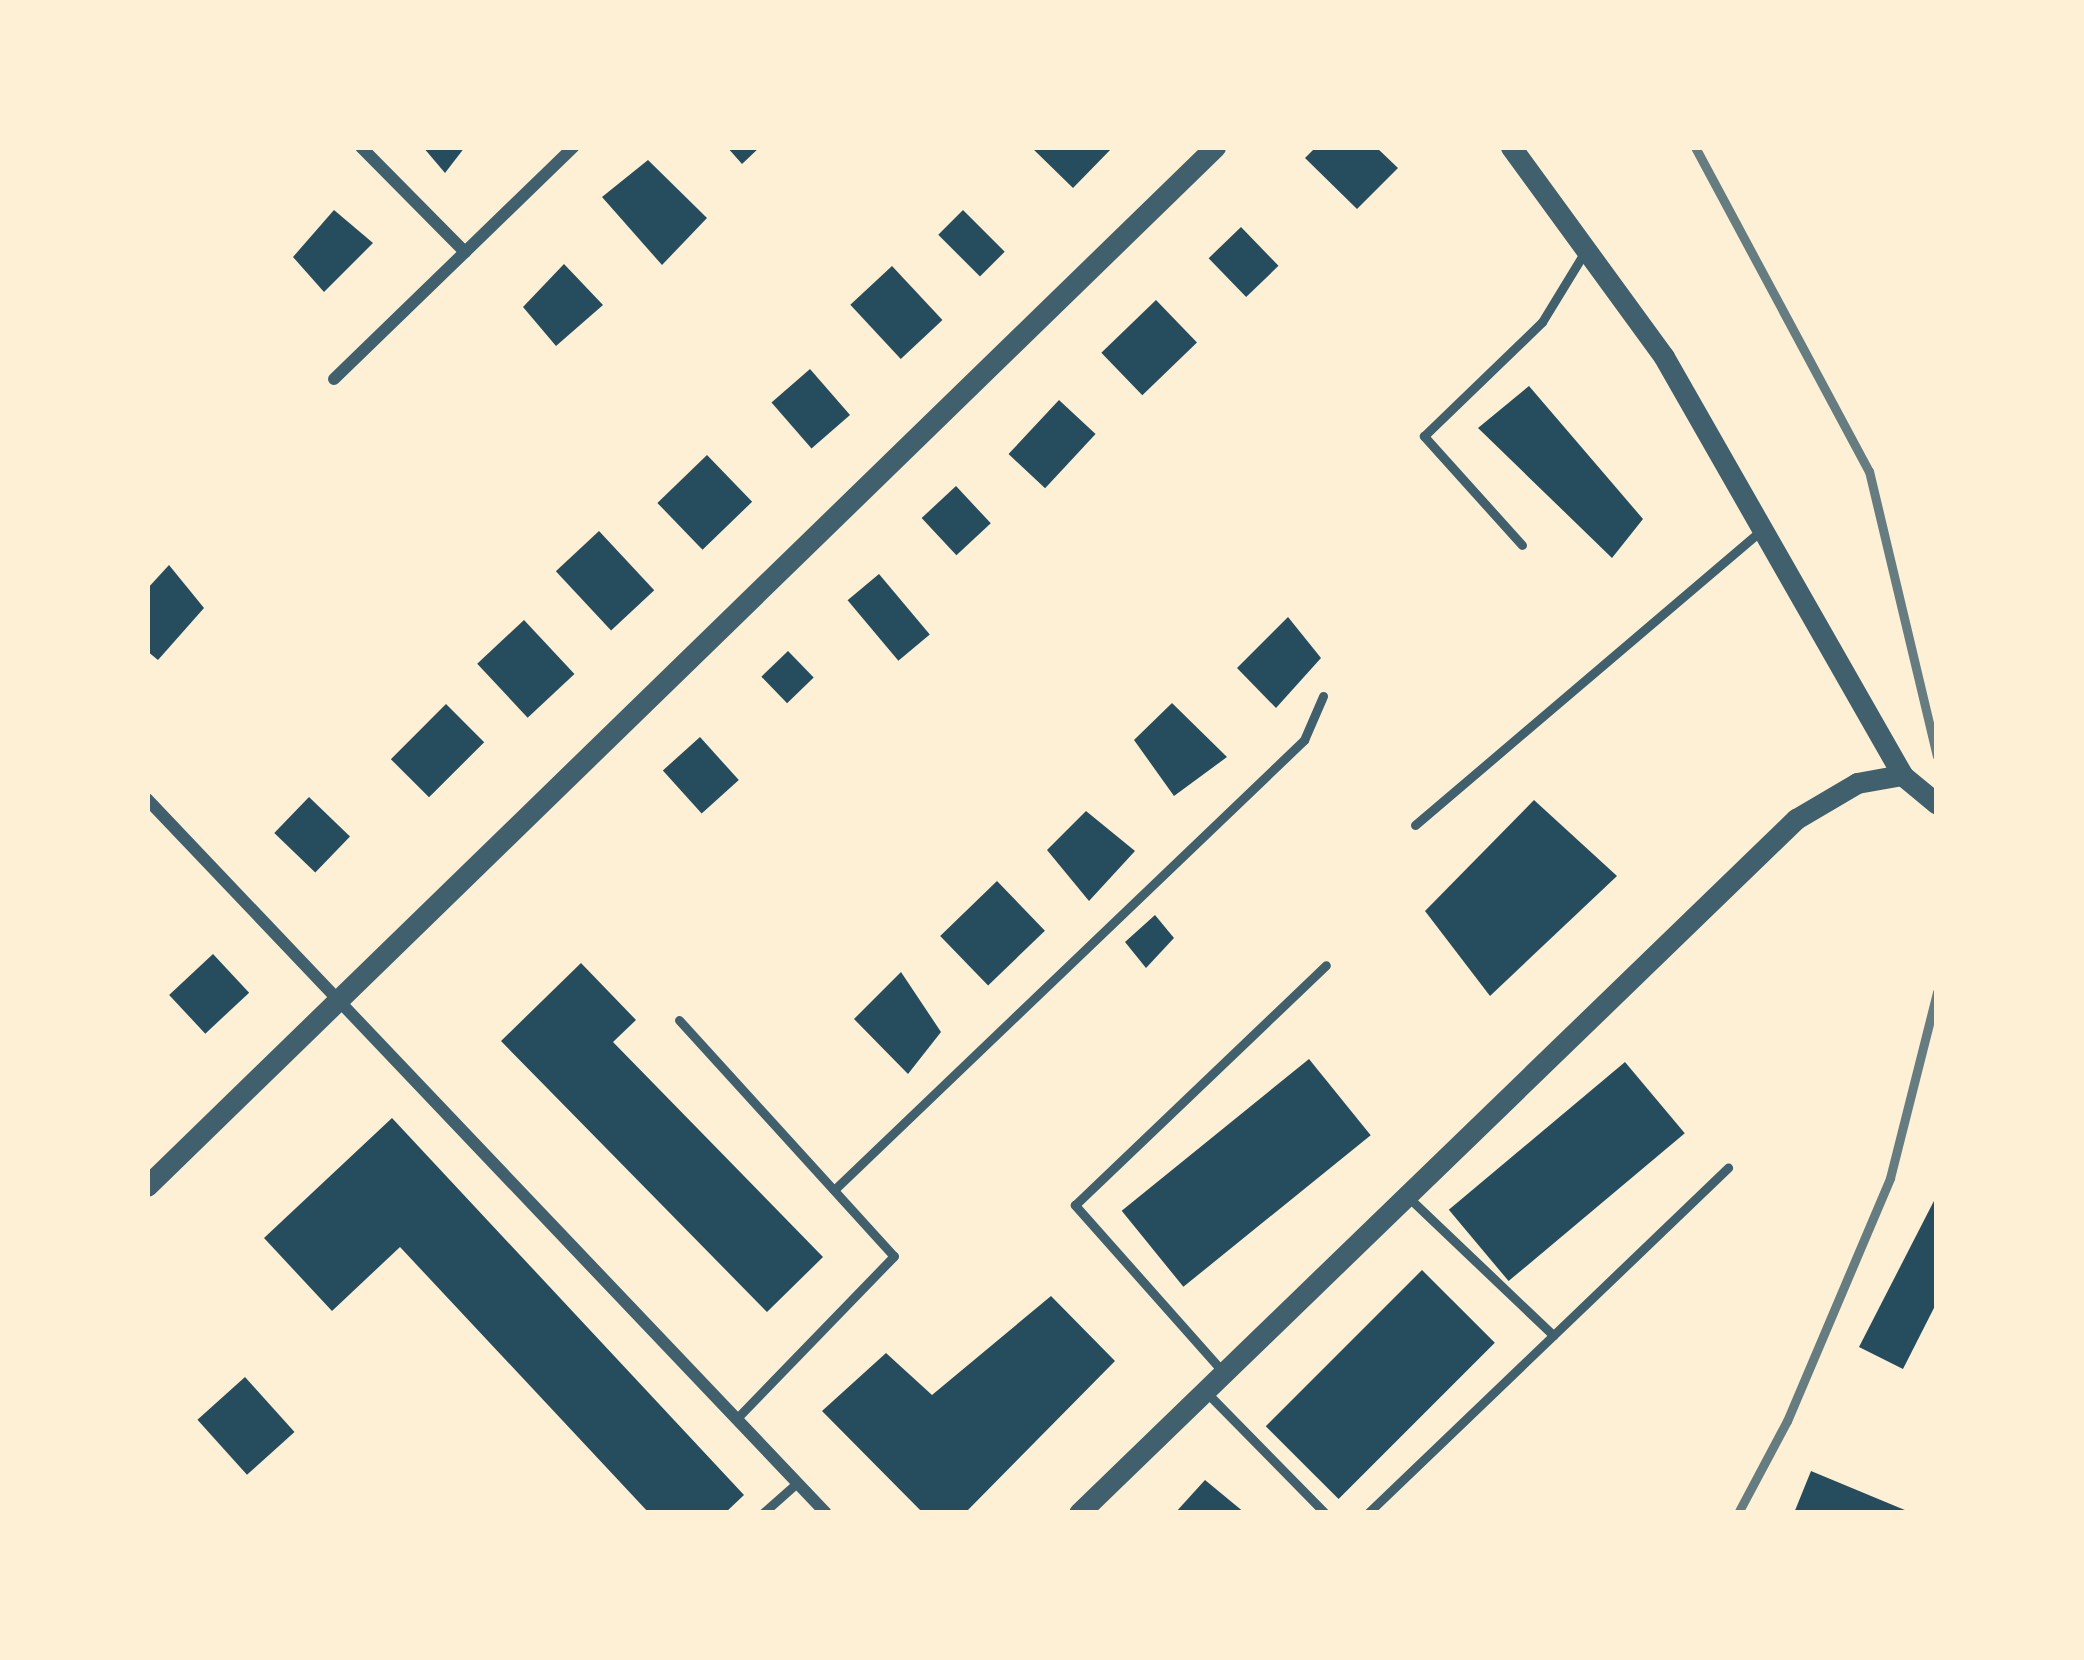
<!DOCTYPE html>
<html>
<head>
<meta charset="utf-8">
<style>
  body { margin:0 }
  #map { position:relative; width:2084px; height:1660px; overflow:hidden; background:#fdf0d5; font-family:Rubik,sans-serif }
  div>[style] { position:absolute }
  .building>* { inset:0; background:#264d5e; transform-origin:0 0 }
  .service>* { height:9px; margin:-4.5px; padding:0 4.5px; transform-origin:4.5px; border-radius:4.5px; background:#3f606c }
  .minor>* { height:12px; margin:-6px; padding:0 6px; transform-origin:6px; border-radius:6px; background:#3f606c }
  .tertiary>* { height:21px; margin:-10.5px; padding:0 10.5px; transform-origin:10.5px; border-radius:10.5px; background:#3f606c }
  .rail>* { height:9px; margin:-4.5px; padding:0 4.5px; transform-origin:4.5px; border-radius:4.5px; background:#657d81 }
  span { translate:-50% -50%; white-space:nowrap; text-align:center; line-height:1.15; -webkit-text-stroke:12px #fdf0d5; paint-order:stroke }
  .frame { position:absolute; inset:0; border:150px solid #fdf0d5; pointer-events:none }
</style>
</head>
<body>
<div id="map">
  <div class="building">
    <div style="clip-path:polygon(423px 147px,465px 147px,445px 173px)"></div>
    <div style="clip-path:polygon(727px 147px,760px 147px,742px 164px)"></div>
    <div style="clip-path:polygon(1031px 147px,1113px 147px,1073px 188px)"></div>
    <div style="clip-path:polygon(1316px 147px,1376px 147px,1398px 168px,1357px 209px,1305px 158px)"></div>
    <div style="clip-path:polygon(648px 160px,707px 218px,662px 265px,602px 197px)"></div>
    <div style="clip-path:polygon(334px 210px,373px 243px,324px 292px,293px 257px)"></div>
    <div style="left:963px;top:210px;width:59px;height:35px;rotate:45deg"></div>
    <div style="left:1241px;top:227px;width:54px;height:45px;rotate:46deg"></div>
    <div style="clip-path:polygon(564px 264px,603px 305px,556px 346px,523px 307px)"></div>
    <div style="left:892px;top:266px;width:74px;height:57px;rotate:47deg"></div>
    <div style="left:1156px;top:300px;width:59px;height:76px;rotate:46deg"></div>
    <div style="left:810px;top:369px;width:61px;height:51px;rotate:49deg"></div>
    <div style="clip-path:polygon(1529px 386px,1643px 519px,1612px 558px,1478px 428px)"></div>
    <div style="left:1059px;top:400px;width:50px;height:74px;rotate:43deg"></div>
    <div style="left:707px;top:455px;width:65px;height:69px;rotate:46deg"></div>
    <div style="left:956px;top:486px;width:51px;height:47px;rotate:47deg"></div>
    <div style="left:599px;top:531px;width:81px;height:59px;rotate:47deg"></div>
    <div style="clip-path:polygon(169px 565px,204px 608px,158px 660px,147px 651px,147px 589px)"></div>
    <div style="left:879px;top:574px;width:79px;height:41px;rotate:50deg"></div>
    <div style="clip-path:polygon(1288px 617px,1321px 658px,1276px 708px,1237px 668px)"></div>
    <div style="left:524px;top:620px;width:74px;height:64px;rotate:47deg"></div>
    <div style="left:788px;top:651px;width:37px;height:37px;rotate:46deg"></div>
    <div style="clip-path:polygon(1172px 703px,1227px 757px,1174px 796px,1134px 740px)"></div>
    <div style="left:446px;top:704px;width:54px;height:78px;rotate:45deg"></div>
    <div style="left:700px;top:737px;width:58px;height:50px;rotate:48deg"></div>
    <div style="left:309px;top:797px;width:57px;height:50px;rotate:44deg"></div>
    <div style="clip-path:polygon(1534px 800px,1617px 876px,1490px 996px,1425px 911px)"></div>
    <div style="clip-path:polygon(1086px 811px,1135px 851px,1089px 901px,1047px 850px)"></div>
    <div style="left:997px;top:881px;width:69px;height:79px;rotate:46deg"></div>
    <div style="clip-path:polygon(1155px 915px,1174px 938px,1146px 968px,1125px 942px)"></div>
    <div style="left:213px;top:954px;width:53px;height:60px;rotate:47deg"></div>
    <div style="clip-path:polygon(581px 963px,636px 1020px,613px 1042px,823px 1257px,767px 1312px,501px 1041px)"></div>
    <div style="clip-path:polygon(901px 972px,941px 1032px,908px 1074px,854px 1019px)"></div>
    <div style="left:1309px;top:1059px;width:98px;height:241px;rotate:51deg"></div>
    <div style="left:1625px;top:1062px;width:93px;height:230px;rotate:50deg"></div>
    <div style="clip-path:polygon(392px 1118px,744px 1495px,725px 1513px,649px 1513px,400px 1247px,332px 1311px,264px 1238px)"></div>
    <div style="clip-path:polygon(1937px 1195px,1937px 1302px,1903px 1369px,1859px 1347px)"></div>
    <div style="left:1422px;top:1270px;width:103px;height:221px;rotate:45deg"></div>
    <div style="clip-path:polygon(1051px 1296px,1115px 1361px,965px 1513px,923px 1513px,822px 1411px,886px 1353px,932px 1395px)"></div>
    <div style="left:245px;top:1377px;width:74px;height:64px;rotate:48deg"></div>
    <div style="clip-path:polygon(1811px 1471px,1912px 1513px,1794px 1513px)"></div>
    <div style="clip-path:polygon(1205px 1480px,1245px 1513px,1175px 1513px)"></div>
  </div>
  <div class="service">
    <div style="left:1522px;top:545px;width:147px;rotate:-132deg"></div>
    <div style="left:1424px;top:436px;width:164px;rotate:-44deg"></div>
    <div style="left:1542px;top:322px;width:84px;rotate:-58.6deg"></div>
    <div style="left:1415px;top:825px;width:454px;rotate:-40.4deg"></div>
    <div style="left:679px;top:1020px;width:319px;rotate:47.7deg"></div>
    <div style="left:894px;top:1256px;width:227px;rotate:134.1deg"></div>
    <div style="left:834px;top:1190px;width:651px;rotate:-43.75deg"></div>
    <div style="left:1304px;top:740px;width:48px;rotate:-66.6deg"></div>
    <div style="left:1407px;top:1196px;width:202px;rotate:43.6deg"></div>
    <div style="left:1224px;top:1373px;width:225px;rotate:-131.6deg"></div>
    <div style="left:1075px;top:1205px;width:347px;rotate:-43.7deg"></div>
    <div style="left:1207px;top:1393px;width:168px;rotate:45.5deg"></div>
    <div style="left:763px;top:1513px;width:45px;rotate:-41.4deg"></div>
    <div style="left:1368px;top:1513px;width:499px;rotate:-43.8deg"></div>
  </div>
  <div class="minor">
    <div style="left:361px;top:147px;width:148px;rotate:45.3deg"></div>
    <div style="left:334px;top:379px;width:333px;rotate:-44.1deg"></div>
    <div style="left:147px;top:799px;width:985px;rotate:46.44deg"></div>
  </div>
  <div class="tertiary">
    <div style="left:1511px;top:147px;width:260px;rotate:53.9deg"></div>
    <div style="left:1664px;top:357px;width:481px;rotate:60.3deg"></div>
    <div style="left:1902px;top:775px;width:45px;rotate:39.6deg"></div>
    <div style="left:147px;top:1186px;width:1490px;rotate:-44.21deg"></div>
    <div style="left:1079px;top:1513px;width:998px;rotate:-44.07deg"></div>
    <div style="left:1796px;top:819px;width:71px;rotate:-30.5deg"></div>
    <div style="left:1857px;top:783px;width:46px;rotate:-10.1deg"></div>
  </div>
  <div class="rail">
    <div style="left:1695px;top:147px;width:368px;rotate:61.8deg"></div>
    <div style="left:1869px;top:471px;width:293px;rotate:76.6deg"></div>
    <div style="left:1738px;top:1513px;width:104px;rotate:-62deg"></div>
    <div style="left:1787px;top:1421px;width:264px;rotate:-67deg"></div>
    <div style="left:1890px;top:1178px;width:192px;rotate:-75.8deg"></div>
  </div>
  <div class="frame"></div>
</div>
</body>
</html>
